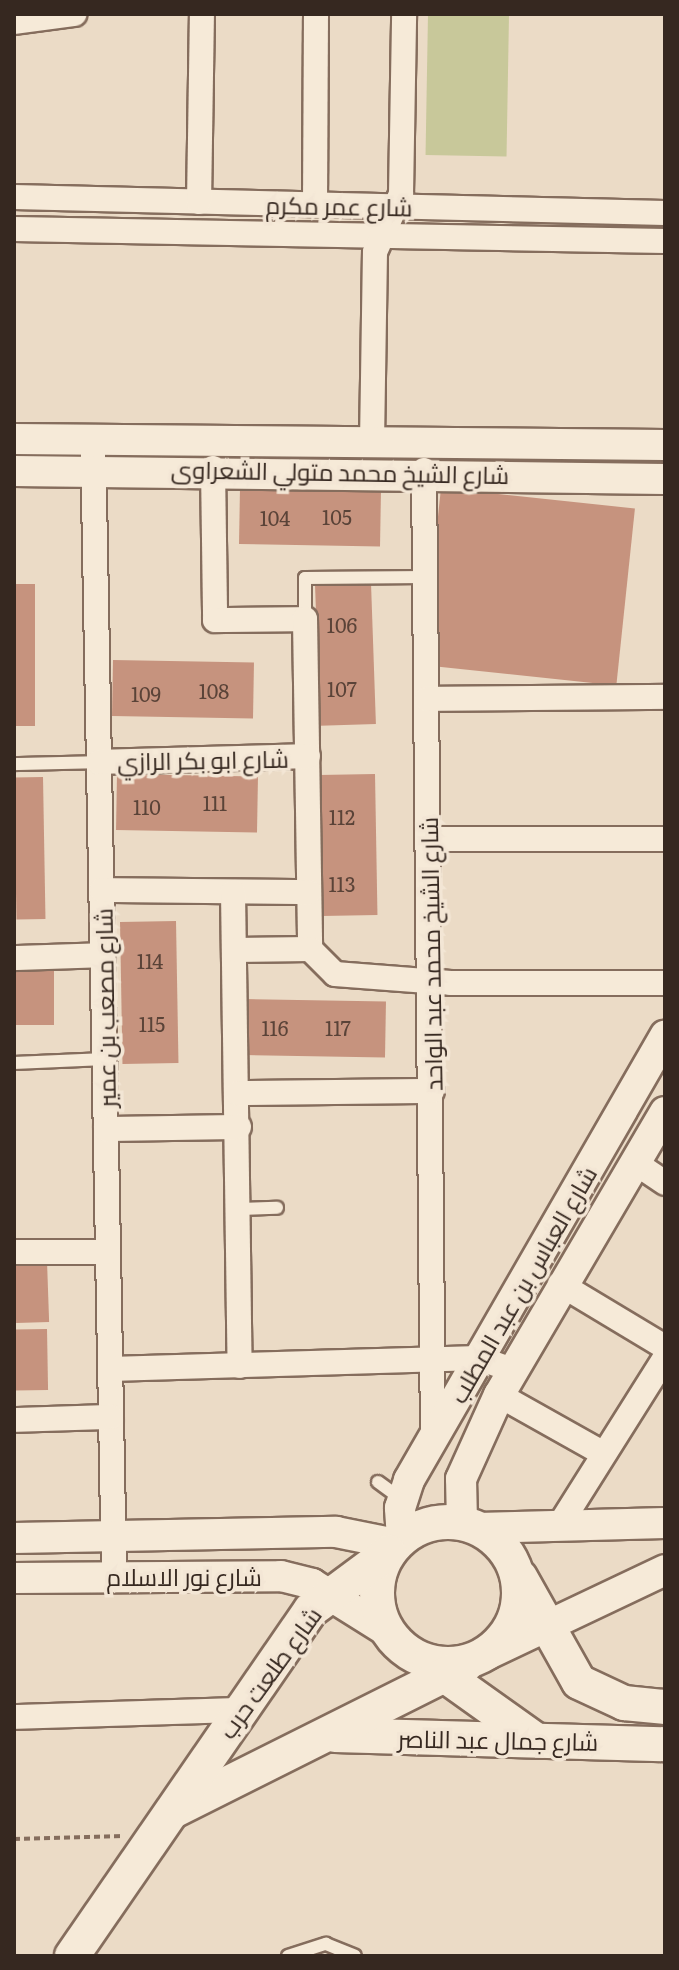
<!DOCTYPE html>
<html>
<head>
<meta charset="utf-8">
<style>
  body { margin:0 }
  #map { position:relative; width:679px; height:1970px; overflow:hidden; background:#ebdbc6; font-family:Literata,Cairo,serif }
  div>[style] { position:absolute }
  .green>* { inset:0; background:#c8c89a; transform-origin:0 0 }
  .building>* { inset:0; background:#c6937e; transform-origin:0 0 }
  .path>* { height:4px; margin-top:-2px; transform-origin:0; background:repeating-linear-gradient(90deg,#856d5d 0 6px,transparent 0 10px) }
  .roads { filter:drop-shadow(2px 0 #856d5d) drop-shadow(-2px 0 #856d5d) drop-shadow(0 2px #856d5d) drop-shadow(0 -2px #856d5d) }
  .service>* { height:12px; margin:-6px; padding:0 6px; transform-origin:6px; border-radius:6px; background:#f6ead8 }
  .minor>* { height:24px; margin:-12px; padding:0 12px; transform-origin:12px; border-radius:12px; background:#f6ead8 }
  .tertiary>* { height:30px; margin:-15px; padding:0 15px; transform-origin:15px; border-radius:15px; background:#f6ead8 }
  .secondary>* { height:34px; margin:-17px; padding:0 17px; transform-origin:17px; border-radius:17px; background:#f6ead8 }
  .secondary>.ring { margin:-17px; padding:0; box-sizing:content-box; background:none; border:34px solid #f6ead8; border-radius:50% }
  span { translate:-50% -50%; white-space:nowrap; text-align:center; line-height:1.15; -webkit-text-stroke:7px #f3e6d5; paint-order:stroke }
  .number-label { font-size:20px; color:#5a4338 }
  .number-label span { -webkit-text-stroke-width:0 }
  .street-label { font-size:24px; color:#362820 }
  .frame { position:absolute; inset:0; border:16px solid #362820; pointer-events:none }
</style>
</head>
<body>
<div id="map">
  <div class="green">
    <div style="left:428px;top:14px;width:81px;height:141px;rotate:1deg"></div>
  </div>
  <div class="building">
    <div style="left:240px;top:488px;width:141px;height:56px;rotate:1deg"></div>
    <div style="left:441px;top:488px;width:195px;height:178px;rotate:6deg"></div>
    <div style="left:371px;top:583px;width:141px;height:56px;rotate:88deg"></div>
    <div style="left:14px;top:584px;width:21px;height:142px"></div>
    <div style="left:113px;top:660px;width:141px;height:56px;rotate:1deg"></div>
    <div style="left:117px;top:774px;width:141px;height:56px;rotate:1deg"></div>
    <div style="left:375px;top:774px;width:141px;height:56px;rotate:89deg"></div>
    <div style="left:43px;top:777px;width:142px;height:29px;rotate:89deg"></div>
    <div style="left:176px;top:921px;width:142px;height:56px;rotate:89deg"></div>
    <div style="left:14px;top:969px;width:40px;height:56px"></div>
    <div style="left:245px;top:999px;width:141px;height:56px;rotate:1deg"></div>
    <div style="left:47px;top:1261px;width:61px;height:33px;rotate:88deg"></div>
    <div style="left:47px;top:1329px;width:61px;height:33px;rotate:89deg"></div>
  </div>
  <div class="path">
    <div style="left:14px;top:1839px;width:110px;rotate:-1.6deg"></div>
  </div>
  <div class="roads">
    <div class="service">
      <div style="left:305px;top:619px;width:41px;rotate:-90deg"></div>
      <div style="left:305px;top:578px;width:121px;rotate:-0.5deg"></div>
      <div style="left:14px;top:764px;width:85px;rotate:-1.3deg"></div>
      <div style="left:14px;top:1063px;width:91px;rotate:-2.5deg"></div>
      <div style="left:239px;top:1209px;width:38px;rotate:-2deg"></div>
      <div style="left:378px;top:1482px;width:29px;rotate:36deg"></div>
      <div style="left:288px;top:1956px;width:40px;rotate:-18deg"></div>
      <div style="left:326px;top:1944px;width:31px;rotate:22deg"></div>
    </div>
    <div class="minor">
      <div style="left:14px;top:22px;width:61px;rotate:-7.6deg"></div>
      <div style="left:14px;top:197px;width:651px;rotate:1.41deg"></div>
      <div style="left:199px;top:202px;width:188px;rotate:-89.1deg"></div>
      <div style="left:315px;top:204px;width:190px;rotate:-89.7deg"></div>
      <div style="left:14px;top:229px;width:651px;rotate:1.06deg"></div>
      <div style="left:93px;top:440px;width:1136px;rotate:88.94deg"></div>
      <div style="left:372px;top:442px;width:190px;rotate:-89.1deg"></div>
      <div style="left:375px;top:252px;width:64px;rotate:-65.9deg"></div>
      <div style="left:401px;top:194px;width:180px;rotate:-89deg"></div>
      <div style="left:213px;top:468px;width:152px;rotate:89.2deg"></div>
      <div style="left:215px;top:620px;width:90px;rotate:-0.6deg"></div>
      <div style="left:305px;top:619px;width:330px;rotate:89.1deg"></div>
      <div style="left:424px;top:470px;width:967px;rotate:89.47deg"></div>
      <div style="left:427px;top:699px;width:238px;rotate:-0.5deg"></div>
      <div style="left:99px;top:762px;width:209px;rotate:-1.6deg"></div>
      <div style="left:429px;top:839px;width:236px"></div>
      <div style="left:102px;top:890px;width:207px;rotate:0.6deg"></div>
      <div style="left:233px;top:892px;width:474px;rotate:89.2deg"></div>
      <div style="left:235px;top:950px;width:75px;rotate:-0.8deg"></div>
      <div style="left:310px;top:949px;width:35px;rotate:45deg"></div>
      <div style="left:335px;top:974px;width:116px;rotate:4.4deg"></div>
      <div style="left:451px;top:983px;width:214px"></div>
      <div style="left:14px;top:958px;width:89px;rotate:-1.9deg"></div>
      <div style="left:238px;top:1093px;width:194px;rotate:-0.6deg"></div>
      <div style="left:106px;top:1129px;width:133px;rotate:-0.9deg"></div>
      <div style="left:634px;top:1162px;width:37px;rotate:34deg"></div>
      <div style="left:14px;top:1252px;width:94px"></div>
      <div style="left:560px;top:1284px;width:122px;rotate:31deg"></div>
      <div style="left:110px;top:1369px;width:369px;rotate:-1.7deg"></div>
      <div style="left:479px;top:1358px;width:35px;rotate:20deg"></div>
      <div style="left:499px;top:1395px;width:120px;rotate:29.3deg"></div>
      <div style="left:14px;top:1420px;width:97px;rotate:-1.8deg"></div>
      <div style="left:559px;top:1526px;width:199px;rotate:-57.8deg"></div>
      <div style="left:14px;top:1717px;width:227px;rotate:-1.8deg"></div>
    </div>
    <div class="tertiary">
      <div style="left:14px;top:439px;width:651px;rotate:0.53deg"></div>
      <div style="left:14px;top:471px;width:651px;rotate:0.7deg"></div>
      <div style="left:462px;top:1522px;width:43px;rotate:-91.3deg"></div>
      <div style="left:461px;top:1479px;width:92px;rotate:-65.7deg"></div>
      <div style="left:499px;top:1395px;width:328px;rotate:-59.6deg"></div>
      <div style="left:478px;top:1528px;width:187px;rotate:-1.5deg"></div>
      <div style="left:14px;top:1538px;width:322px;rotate:-1.1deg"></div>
      <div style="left:336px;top:1532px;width:61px;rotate:11.3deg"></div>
      <div style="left:402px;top:1538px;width:30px;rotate:-94deg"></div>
      <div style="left:400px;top:1508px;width:29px;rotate:-72deg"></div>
      <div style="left:409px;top:1480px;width:513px;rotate:-60.03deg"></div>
      <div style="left:14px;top:1578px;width:267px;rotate:-0.4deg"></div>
      <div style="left:281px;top:1576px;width:32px;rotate:14deg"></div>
      <div style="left:312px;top:1584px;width:89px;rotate:32.1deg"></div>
      <div style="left:484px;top:1656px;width:200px;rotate:-25.4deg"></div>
    </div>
    <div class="secondary">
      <div class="ring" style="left:377px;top:1522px;width:108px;height:108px"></div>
      <div style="left:520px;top:1577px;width:120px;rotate:60.7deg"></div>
      <div style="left:579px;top:1682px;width:50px;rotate:25deg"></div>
      <div style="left:624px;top:1703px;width:41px;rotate:5.6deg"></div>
      <div style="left:429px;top:1664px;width:129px;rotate:35.5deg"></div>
      <div style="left:335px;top:1735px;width:330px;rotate:1.6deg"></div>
      <div style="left:173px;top:1811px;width:328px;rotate:-26.6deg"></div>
      <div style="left:72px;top:1956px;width:421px;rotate:-55.4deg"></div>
      <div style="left:311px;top:1610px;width:97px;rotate:-36.6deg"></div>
    </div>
  </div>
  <div class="number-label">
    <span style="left:337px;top:516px">105</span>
    <span style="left:275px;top:517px">104</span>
    <span style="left:342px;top:624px">106</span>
    <span style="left:342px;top:688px">107</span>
    <span style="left:214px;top:690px">108</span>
    <span style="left:146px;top:693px">109</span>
    <span style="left:215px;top:802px">111</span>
    <span style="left:147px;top:806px">110</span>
    <span style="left:342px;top:816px">112</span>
    <span style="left:342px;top:883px">113</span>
    <span style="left:150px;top:960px">114</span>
    <span style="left:152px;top:1023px">115</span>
    <span style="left:275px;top:1027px">116</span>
    <span style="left:338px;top:1027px">117</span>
  </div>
  <div class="street-label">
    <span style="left:339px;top:205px;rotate:1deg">شارع عمر مكرم</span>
    <span style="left:340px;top:471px;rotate:1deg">شارع الشيخ محمد متولي الشعراوى</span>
    <span style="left:203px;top:759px;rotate:-1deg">شارع ابو بكر الرازي</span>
    <span style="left:430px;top:954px;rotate:-91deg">شارع الشيخ محمد عبد الواحد</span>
    <span style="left:104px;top:1008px;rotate:-91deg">شارع مصعب بن عمير</span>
    <span style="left:522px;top:1284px;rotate:-60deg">شارع العباس بن عبد المطلب</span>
    <span style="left:184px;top:1576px">شارع نور الاسلام</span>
    <span style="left:269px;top:1672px;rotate:-54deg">شارع طلعت حرب</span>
    <span style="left:498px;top:1739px;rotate:1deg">شارع جمال عبد الناصر</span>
  </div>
  <div class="frame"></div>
</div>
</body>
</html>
